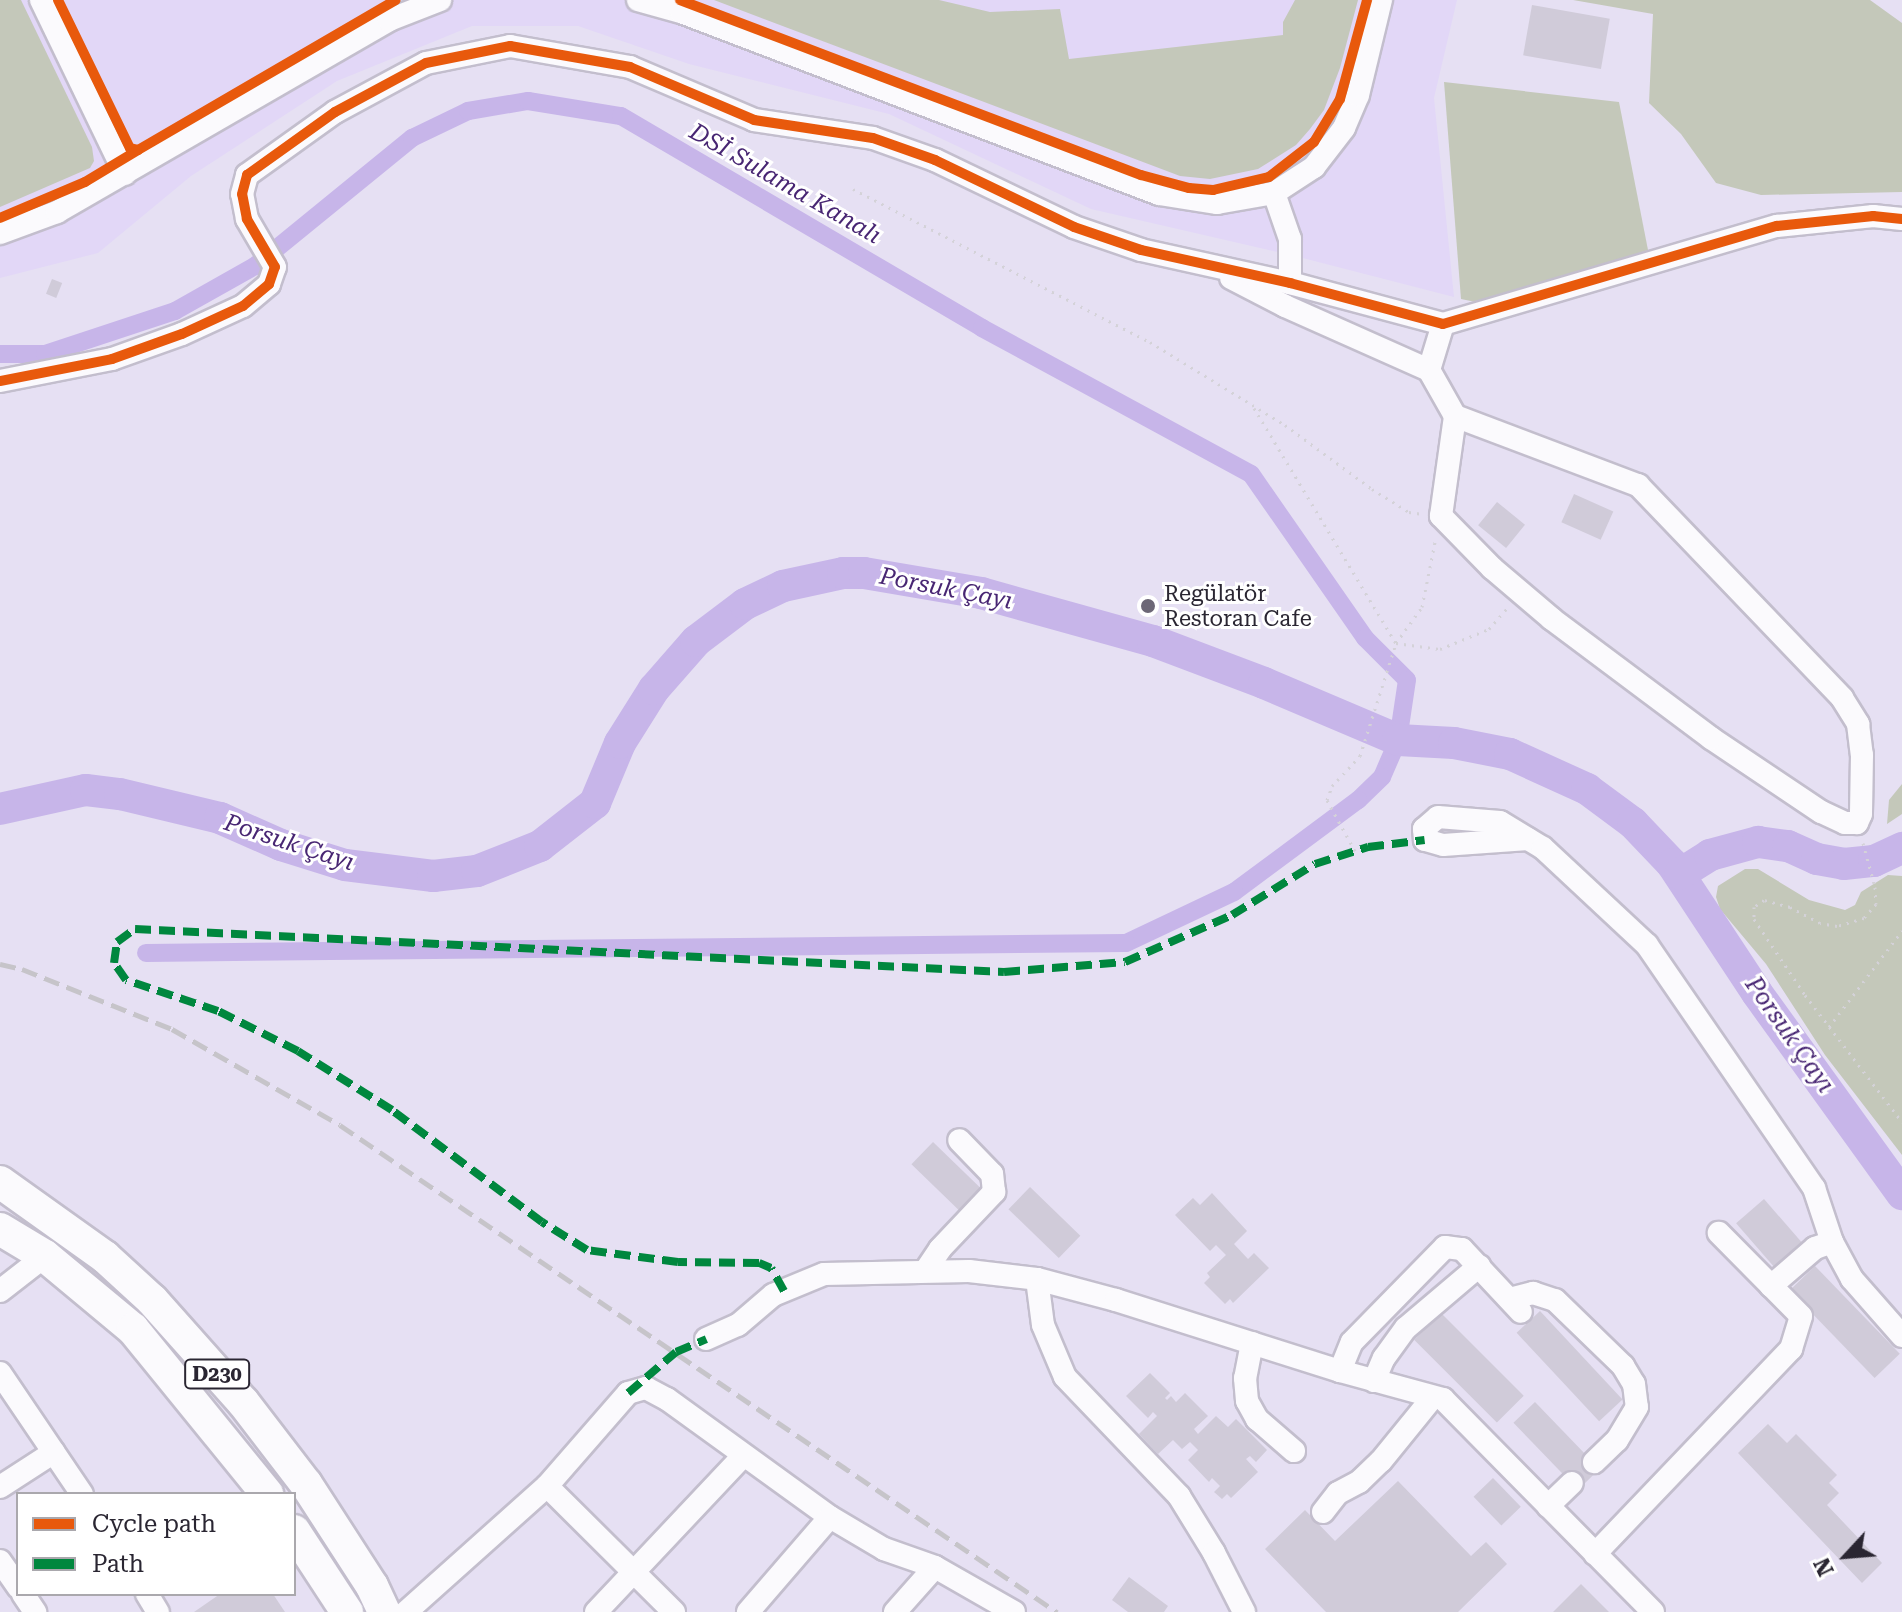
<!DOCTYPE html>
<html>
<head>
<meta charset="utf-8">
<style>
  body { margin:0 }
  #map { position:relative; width:1902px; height:1612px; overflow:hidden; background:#e6e0f3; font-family:"Roboto Serif",serif }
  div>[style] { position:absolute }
  .built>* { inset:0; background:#e2d7f7 }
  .green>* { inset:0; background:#c4c8ba }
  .canal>* { height:18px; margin:-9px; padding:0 9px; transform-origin:9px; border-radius:9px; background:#c7b5e9 }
  .river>* { height:32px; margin:-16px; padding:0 16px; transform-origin:16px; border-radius:16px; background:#c7b5e9 }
  .building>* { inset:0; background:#d0cbd9; transform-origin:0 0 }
  .path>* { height:3px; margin-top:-1.5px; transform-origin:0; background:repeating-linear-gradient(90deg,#d4d2d8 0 2px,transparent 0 8px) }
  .roads { filter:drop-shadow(2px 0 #c3becd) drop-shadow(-2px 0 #c3becd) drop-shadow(0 2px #c3becd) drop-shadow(0 -2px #c3becd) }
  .minor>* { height:22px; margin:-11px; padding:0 11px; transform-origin:11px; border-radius:11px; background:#fbfafd }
  .highway>* { height:32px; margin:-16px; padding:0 16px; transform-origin:16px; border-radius:16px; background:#fbfafd }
  .rail>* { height:5px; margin-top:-2.5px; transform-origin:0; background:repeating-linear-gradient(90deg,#c6c4c9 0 16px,transparent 0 24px) }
  .quiet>* { height:8px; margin-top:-4px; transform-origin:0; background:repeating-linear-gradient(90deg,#00873e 0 16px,transparent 0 24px) }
  .cycleway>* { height:10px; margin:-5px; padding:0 5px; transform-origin:5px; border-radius:5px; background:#e8590c }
  .dots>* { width:22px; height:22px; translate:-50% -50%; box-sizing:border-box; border:4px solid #fff; border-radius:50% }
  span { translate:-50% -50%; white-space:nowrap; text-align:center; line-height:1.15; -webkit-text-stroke:6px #fff; paint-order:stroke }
  .shield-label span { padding:2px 6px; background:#fff; border:2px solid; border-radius:6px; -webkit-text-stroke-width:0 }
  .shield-label { font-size:20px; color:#2a2632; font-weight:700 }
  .poi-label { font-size:22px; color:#2a2632 }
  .left { translate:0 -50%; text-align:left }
  .water-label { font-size:24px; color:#482673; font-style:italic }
  .legend { position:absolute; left:16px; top:1492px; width:280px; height:104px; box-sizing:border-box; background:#fff; border:2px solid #aaa8ad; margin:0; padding:10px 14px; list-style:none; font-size:24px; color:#2a2632 }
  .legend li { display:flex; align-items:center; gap:16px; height:40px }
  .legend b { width:40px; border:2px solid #aaa8ad }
  .north { position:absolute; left:1806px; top:1516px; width:80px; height:80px; -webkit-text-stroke:6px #fff; paint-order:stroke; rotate:244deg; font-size:22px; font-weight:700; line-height:32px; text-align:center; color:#2a2632 }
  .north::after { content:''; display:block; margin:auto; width:28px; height:36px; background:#2a2632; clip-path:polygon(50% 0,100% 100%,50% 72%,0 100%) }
</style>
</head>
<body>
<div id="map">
  <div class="built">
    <div style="clip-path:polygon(0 0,1457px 0,1434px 98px,1454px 297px,1291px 255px,1091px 209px,889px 114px,689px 64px,578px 26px,472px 26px,337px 81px,191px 176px,98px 253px,0 278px)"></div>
  </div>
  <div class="green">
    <div style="clip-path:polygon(0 0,21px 0,92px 147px,94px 161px,90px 168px,0 207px)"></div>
    <div style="clip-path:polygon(714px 0,939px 0,990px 12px,1060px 9px,1069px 59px,1283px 35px,1283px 22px,1295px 0,1358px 0,1340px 68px,1324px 110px,1310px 129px,1296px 145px,1258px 169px,1210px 179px,1180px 176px)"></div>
    <div style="clip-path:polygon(1573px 0,1870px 0,1902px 23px,1902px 192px,1761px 195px,1716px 183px,1681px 134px,1649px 103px,1653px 14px)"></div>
    <div style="clip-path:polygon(1444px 82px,1619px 102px,1648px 250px,1490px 305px,1461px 299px)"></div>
    <div style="clip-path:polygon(1902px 784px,1902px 814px,1887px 824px,1889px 800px)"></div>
    <div style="clip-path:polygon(1745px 869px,1758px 869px,1809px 900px,1845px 910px,1855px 905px,1861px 892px,1888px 875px,1902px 876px,1902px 1155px,1825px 1055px,1766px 964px,1720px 909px,1716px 897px,1718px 886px)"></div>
  </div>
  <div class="canal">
    <div style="left:0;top:354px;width:45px"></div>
    <div style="left:45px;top:354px;width:137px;rotate:-18.3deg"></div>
    <div style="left:175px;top:311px;width:92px;rotate:-29.4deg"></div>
    <div style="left:255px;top:266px;width:203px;rotate:-39.2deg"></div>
    <div style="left:412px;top:138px;width:62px;rotate:-25.7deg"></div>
    <div style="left:468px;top:111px;width:61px;rotate:-9.5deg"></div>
    <div style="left:528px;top:101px;width:94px;rotate:9.2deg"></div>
    <div style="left:621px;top:116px;width:419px;rotate:30.4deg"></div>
    <div style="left:982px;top:328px;width:306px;rotate:28.5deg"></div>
    <div style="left:1251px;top:474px;width:200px;rotate:55.2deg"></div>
    <div style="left:1365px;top:638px;width:59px;rotate:45deg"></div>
    <div style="left:1407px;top:680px;width:61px;rotate:98.5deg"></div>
    <div style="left:1398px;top:740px;width:40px;rotate:113.4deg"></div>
    <div style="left:1382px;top:777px;width:33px;rotate:136deg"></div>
    <div style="left:1358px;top:800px;width:154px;rotate:143.4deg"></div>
    <div style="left:1234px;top:892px;width:119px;rotate:154.7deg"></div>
    <div style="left:1126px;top:943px;width:980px;rotate:179.42deg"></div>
  </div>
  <div class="river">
    <div style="left:0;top:809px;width:88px;rotate:-12.5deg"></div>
    <div style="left:86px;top:790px;width:34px;rotate:7deg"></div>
    <div style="left:120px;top:794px;width:103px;rotate:13.5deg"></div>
    <div style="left:220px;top:818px;width:67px;rotate:23.9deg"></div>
    <div style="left:281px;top:845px;width:67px;rotate:17.4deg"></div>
    <div style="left:345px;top:865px;width:89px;rotate:7.1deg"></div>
    <div style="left:433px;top:876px;width:44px;rotate:-6.5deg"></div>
    <div style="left:477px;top:871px;width:68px;rotate:-21.6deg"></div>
    <div style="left:540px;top:846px;width:70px;rotate:-38deg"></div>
    <div style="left:595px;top:803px;width:65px;rotate:-67.4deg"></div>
    <div style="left:620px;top:743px;width:64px;rotate:-57.8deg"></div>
    <div style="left:654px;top:689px;width:64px;rotate:-48.8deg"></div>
    <div style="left:696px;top:641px;width:61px;rotate:-37.1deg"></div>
    <div style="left:745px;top:604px;width:42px;rotate:-25.3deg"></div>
    <div style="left:783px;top:586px;width:61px;rotate:-12.2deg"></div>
    <div style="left:843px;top:573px;width:21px"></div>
    <div style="left:864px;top:573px;width:119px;rotate:9.7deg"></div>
    <div style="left:981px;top:593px;width:179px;rotate:15.6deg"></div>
    <div style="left:1153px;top:641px;width:119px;rotate:20.7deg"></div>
    <div style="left:1264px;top:683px;width:146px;rotate:23deg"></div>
    <div style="left:1398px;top:740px;width:56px;rotate:3.1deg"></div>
    <div style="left:1454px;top:743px;width:57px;rotate:11.1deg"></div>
    <div style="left:1510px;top:754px;width:85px;rotate:24.4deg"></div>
    <div style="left:1587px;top:789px;width:57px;rotate:36.5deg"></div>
    <div style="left:1633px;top:823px;width:57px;rotate:46.4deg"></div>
    <div style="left:1672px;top:864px;width:154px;rotate:56.6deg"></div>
    <div style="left:1757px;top:993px;width:248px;rotate:54.2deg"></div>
    <div style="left:1680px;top:874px;width:36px;rotate:-32deg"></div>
    <div style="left:1710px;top:855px;width:50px;rotate:-15.2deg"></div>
    <div style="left:1758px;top:842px;width:30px;rotate:8deg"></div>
    <div style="left:1788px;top:846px;width:32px;rotate:24deg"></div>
    <div style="left:1817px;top:859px;width:27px;rotate:10deg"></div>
    <div style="left:1844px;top:864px;width:30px;rotate:-6deg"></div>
    <div style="left:1874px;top:861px;width:31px;rotate:-25deg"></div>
  </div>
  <div class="building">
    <div style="left:1532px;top:5px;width:79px;height:51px;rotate:10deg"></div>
    <div style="left:52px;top:279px;width:11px;height:16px;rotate:22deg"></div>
    <div style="left:1574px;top:494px;width:43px;height:31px;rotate:24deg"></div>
    <div style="left:1497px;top:502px;width:36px;height:30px;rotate:39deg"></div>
    <div style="left:933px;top:1142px;width:70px;height:31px;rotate:44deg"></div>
    <div style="left:1030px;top:1187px;width:70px;height:31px;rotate:44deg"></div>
    <div style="clip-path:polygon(1212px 1193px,1247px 1231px,1234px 1244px,1248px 1259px,1254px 1253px,1269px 1268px,1233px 1303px,1230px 1299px,1225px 1304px,1204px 1283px,1210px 1277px,1207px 1273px,1226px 1255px,1216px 1245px,1210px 1251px,1175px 1215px,1193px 1198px,1200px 1205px)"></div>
    <div style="left:1764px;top:1199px;width:64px;height:37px;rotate:49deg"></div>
    <div style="left:1815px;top:1266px;width:122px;height:35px;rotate:46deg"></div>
    <div style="left:1540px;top:1311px;width:121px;height:32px;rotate:47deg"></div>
    <div style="left:1441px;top:1313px;width:117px;height:38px;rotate:45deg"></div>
    <div style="clip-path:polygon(1150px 1373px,1170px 1393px,1165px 1398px,1167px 1400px,1171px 1396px,1176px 1402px,1185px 1393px,1208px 1416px,1194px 1429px,1198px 1434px,1216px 1416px,1228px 1427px,1236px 1419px,1267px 1450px,1256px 1462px,1250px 1456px,1246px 1459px,1258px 1472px,1231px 1498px,1227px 1494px,1222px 1499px,1214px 1492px,1220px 1486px,1212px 1478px,1209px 1482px,1188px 1460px,1198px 1450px,1190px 1442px,1182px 1449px,1173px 1440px,1158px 1454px,1139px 1434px,1157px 1416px,1153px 1412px,1148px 1418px,1126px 1396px)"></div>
    <div style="left:1535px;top:1402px;width:93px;height:30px;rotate:46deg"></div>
    <div style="clip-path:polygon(1768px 1424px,1787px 1443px,1796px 1434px,1837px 1475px,1829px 1483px,1839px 1493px,1827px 1505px,1882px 1563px,1862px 1583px,1738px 1453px)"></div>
    <div style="left:1493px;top:1478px;width:40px;height:27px;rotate:46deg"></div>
    <div style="clip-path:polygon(1398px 1481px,1471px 1556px,1486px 1542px,1507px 1564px,1458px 1612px,1326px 1612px,1265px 1549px,1305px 1510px,1335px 1541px)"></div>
    <div style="clip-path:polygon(1129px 1577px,1168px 1606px,1164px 1612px,1128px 1612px,1112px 1600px)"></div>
    <div style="clip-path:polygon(1581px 1584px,1609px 1612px,1553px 1612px)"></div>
    <div style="clip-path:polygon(220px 1594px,273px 1594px,285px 1612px,194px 1612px)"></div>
  </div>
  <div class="path">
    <div style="left:853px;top:189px;width:334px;rotate:27.3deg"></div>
    <div style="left:1150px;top:342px;width:158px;rotate:31.6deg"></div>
    <div style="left:1285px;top:425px;width:108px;rotate:36.3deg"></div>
    <div style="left:1372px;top:489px;width:44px;rotate:31.9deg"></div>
    <div style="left:1409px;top:512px;width:14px;rotate:8deg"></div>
    <div style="left:1254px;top:408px;width:275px;rotate:58.9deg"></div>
    <div style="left:1396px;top:643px;width:44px;rotate:7.8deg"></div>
    <div style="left:1440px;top:649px;width:53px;rotate:-22.2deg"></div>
    <div style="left:1489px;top:629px;width:29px;rotate:-49deg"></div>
    <div style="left:1863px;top:843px;width:46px;rotate:74.7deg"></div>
    <div style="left:1875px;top:887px;width:17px;rotate:87deg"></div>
    <div style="left:1876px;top:904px;width:18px;rotate:131deg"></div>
    <div style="left:1864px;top:918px;width:28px;rotate:163deg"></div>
    <div style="left:1837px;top:926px;width:17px;rotate:-170deg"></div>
    <div style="left:1820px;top:923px;width:34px;rotate:-152deg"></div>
    <div style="left:1790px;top:907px;width:27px;rotate:-165deg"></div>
    <div style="left:1764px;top:900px;width:12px;rotate:145deg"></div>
    <div style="left:1754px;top:907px;width:12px;rotate:90deg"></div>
    <div style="left:1754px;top:919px;width:92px;rotate:56.1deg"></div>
    <div style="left:1805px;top:995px;width:160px;rotate:52.6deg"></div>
    <div style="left:1355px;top:851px;width:58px;rotate:-118.8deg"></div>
    <div style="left:1327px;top:800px;width:15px;rotate:-70deg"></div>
    <div style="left:1332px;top:786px;width:41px;rotate:-47deg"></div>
    <div style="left:1360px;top:756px;width:119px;rotate:-72.3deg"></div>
    <div style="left:1396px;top:643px;width:44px;rotate:-54.2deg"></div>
    <div style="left:1422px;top:607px;width:71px;rotate:-78.7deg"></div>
    <div style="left:1829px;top:1027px;width:121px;rotate:-52.8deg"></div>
  </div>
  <div class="roads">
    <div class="minor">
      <div style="left:41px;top:0;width:193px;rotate:64.2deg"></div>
      <div style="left:638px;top:0;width:45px;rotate:15.6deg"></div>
      <div style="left:681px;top:12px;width:511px;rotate:20.84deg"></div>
      <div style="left:1159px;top:194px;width:59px;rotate:8.8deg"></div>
      <div style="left:1217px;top:203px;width:58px;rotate:-10deg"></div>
      <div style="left:1274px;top:193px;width:48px;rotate:-33deg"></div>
      <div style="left:1314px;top:167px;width:49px;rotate:-52.4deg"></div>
      <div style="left:1344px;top:128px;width:36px;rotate:-67deg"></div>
      <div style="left:1358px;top:95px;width:98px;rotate:-76.4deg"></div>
      <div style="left:1274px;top:193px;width:49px;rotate:70.8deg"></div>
      <div style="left:1290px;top:239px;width:44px;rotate:90deg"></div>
      <div style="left:0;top:233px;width:61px;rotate:-20.2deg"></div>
      <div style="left:57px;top:212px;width:384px;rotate:-30deg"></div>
      <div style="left:389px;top:20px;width:55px;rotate:-21.4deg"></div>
      <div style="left:1231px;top:278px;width:61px;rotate:27.4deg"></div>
      <div style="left:1285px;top:306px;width:158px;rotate:24deg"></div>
      <div style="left:1429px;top:370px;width:53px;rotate:60.5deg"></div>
      <div style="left:1429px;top:370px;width:48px;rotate:-73.1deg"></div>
      <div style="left:0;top:381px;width:114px;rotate:-11.1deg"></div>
      <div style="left:112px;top:359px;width:74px;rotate:-19.7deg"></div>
      <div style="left:182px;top:334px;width:67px;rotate:-24.7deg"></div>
      <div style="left:243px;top:306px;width:34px;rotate:-40deg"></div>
      <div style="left:269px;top:284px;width:18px;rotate:-71deg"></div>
      <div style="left:275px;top:267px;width:56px;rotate:-120.3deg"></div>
      <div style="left:247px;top:219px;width:25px;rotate:-101deg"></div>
      <div style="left:242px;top:194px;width:20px;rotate:-75deg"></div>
      <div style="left:247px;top:175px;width:108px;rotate:-35.6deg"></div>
      <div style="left:335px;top:112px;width:103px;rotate:-28.3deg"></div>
      <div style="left:426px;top:63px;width:86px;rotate:-11.4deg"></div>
      <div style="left:510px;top:46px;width:122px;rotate:9.9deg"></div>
      <div style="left:630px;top:67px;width:135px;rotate:23.1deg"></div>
      <div style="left:754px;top:120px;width:120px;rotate:8.6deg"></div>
      <div style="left:873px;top:138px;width:66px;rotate:19.5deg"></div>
      <div style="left:935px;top:160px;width:154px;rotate:25.7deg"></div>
      <div style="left:1074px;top:227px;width:71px;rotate:18.9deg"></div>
      <div style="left:1141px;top:250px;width:153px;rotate:12.5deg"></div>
      <div style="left:1290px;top:283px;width:158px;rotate:15deg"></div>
      <div style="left:1443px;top:324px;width:348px;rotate:-16.4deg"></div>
      <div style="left:1777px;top:226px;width:97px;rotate:-5.9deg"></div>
      <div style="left:1873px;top:216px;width:29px;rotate:6deg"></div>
      <div style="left:1455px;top:416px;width:196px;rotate:20.7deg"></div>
      <div style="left:1638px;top:485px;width:295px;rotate:46.2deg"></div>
      <div style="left:1842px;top:698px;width:31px;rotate:58deg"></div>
      <div style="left:1858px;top:724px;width:31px;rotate:83deg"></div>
      <div style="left:1862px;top:755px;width:59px;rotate:91deg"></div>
      <div style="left:1861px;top:814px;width:10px;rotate:114deg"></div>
      <div style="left:1857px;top:823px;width:12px;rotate:180deg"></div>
      <div style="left:1845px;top:823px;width:26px;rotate:-155deg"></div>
      <div style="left:1821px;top:812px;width:133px;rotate:-146.1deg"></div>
      <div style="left:1711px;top:738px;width:199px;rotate:-143.2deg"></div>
      <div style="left:1552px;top:619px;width:79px;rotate:-139.6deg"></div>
      <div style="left:1492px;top:568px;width:73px;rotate:-134.4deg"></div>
      <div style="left:1441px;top:516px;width:101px;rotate:-82deg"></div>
      <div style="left:1528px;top:839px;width:85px;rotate:176deg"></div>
      <div style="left:1443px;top:845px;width:19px;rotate:-164deg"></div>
      <div style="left:1425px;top:840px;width:11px;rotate:-95deg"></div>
      <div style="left:1424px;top:829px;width:18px;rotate:-41deg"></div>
      <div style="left:1438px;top:817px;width:62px;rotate:4.6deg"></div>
      <div style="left:1500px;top:822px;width:50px;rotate:31.2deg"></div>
      <div style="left:1543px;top:848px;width:142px;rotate:43deg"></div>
      <div style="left:1647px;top:945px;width:295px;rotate:55.5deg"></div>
      <div style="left:1814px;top:1188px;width:57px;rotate:71.6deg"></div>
      <div style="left:1832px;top:1242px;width:42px;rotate:61.6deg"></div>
      <div style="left:1852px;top:1279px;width:76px;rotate:48.7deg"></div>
      <div style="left:926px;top:1270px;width:25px;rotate:-56deg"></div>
      <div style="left:940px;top:1249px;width:79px;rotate:-46.5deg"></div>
      <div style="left:994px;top:1192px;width:18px;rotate:-96deg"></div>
      <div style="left:992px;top:1174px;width:47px;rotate:-134.1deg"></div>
      <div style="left:1037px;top:1279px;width:46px;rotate:82.6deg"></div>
      <div style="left:1043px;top:1325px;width:56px;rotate:67.1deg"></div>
      <div style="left:1065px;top:1377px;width:165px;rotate:46.2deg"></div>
      <div style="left:1179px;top:1496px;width:67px;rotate:58.4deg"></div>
      <div style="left:1214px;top:1553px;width:66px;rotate:63deg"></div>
      <div style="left:1771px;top:1286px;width:58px;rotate:-40.8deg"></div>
      <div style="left:1815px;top:1248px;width:18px;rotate:-19deg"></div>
      <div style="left:0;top:1291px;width:57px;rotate:-37.9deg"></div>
      <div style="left:1510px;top:1299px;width:24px;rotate:-15deg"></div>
      <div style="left:1533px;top:1293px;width:23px;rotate:18deg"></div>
      <div style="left:1555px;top:1300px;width:95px;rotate:44.1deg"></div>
      <div style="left:1623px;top:1366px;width:21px;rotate:59deg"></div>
      <div style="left:1634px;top:1384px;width:23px;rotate:83deg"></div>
      <div style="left:1637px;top:1407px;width:39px;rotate:121deg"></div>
      <div style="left:1617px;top:1440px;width:32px;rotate:136deg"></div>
      <div style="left:706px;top:1339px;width:35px;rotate:-24deg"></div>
      <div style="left:738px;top:1325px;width:46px;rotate:-40.6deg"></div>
      <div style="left:773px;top:1295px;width:55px;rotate:-22.4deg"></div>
      <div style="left:824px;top:1274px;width:145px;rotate:-1.2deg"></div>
      <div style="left:969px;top:1271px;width:68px;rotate:6.7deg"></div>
      <div style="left:1037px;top:1279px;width:82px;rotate:14.9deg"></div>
      <div style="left:1116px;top:1300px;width:235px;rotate:17.6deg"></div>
      <div style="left:1340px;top:1371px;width:107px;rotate:15.2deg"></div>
      <div style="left:1443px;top:1399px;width:299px;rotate:45.4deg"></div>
      <div style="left:1252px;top:1343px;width:36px;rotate:101deg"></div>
      <div style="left:1245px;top:1378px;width:23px;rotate:85deg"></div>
      <div style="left:1247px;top:1401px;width:21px;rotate:61deg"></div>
      <div style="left:1257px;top:1419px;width:49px;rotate:40.9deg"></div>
      <div style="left:1340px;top:1371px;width:31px;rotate:-68deg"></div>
      <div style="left:1352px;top:1342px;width:133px;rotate:-45.6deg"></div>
      <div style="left:1445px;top:1247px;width:17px;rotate:7deg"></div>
      <div style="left:1462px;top:1249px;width:86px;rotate:46.9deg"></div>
      <div style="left:0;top:1373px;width:146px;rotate:55.9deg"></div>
      <div style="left:1374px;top:1381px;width:25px;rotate:-67deg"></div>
      <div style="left:1384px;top:1358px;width:37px;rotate:-54deg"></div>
      <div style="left:1406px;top:1328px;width:96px;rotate:-40.3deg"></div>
      <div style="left:547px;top:1486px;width:179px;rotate:44.8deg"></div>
      <div style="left:0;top:1487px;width:64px;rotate:-32.9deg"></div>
      <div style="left:1548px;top:1506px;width:33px;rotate:-44deg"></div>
      <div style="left:1323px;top:1512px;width:24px;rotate:-52deg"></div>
      <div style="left:1338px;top:1493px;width:24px;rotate:-28deg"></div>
      <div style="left:1359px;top:1482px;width:30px;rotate:-44deg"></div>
      <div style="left:1381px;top:1461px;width:82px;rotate:-50.9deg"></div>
      <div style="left:1595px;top:1554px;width:284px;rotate:-46.3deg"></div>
      <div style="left:1791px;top:1349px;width:34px;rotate:-73deg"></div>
      <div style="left:1801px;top:1316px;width:117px;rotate:-134.7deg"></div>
      <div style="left:0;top:1561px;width:32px;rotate:55deg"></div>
      <div style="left:23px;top:1594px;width:22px;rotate:56deg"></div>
      <div style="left:147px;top:1594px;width:21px;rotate:59deg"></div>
      <div style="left:406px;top:1612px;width:189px;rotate:-41.8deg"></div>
      <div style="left:547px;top:1486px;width:123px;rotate:-48.9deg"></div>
      <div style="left:628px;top:1393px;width:19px;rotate:-16deg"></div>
      <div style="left:646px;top:1388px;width:24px;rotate:28deg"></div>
      <div style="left:667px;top:1399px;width:201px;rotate:35.9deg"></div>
      <div style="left:830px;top:1517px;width:63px;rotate:30.7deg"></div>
      <div style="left:884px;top:1549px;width:54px;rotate:19.4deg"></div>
      <div style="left:935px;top:1567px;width:91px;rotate:29.7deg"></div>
      <div style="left:596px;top:1612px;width:214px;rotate:-46.7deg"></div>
      <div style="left:748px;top:1612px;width:125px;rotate:-49.2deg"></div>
      <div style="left:895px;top:1612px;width:60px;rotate:-48.4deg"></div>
    </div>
    <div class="highway">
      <div style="left:0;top:1182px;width:129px;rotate:35.5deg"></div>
      <div style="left:105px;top:1257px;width:64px;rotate:42.5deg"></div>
      <div style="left:152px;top:1300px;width:137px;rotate:48.3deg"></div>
      <div style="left:243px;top:1402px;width:103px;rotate:52.5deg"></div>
      <div style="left:306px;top:1484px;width:121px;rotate:57.1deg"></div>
      <div style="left:372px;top:1586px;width:29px;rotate:65deg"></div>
      <div style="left:0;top:1229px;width:52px;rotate:31deg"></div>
      <div style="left:45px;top:1256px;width:114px;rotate:39.7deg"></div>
      <div style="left:133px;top:1329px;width:213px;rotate:50.9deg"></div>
      <div style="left:294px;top:1531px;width:97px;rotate:56.8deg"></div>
    </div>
  </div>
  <div class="rail">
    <div style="left:0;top:964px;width:23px;rotate:13deg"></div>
    <div style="left:22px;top:969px;width:162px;rotate:21.8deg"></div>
    <div style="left:172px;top:1029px;width:193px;rotate:29.7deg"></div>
    <div style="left:340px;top:1125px;width:867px;rotate:34.19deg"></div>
  </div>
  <div class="quiet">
    <div style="left:784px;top:1291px;width:26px;rotate:-119deg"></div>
    <div style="left:771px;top:1268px;width:13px;rotate:-157deg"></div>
    <div style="left:759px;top:1263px;width:81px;rotate:-179.3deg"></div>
    <div style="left:678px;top:1262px;width:92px;rotate:-172.5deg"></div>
    <div style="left:587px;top:1250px;width:53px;rotate:-148.1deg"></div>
    <div style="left:542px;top:1222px;width:187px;rotate:-143.3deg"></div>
    <div style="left:392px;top:1110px;width:111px;rotate:-147.9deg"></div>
    <div style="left:298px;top:1051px;width:89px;rotate:-153.4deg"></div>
    <div style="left:218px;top:1011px;width:97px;rotate:-161.4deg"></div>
    <div style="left:126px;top:980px;width:21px;rotate:-125deg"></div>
    <div style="left:114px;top:963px;width:21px;rotate:-82deg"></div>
    <div style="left:117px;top:942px;width:22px;rotate:-36deg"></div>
    <div style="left:135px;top:929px;width:870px;rotate:2.83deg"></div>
    <div style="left:1004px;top:972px;width:121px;rotate:-4.7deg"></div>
    <div style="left:1125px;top:962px;width:117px;rotate:-23.7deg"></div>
    <div style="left:1232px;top:915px;width:97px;rotate:-31.6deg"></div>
    <div style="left:1315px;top:864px;width:56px;rotate:-17.8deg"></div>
    <div style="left:1368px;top:847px;width:57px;rotate:-7deg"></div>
    <div style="left:628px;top:1393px;width:63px;rotate:-40.5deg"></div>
    <div style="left:676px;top:1352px;width:33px;rotate:-23deg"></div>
  </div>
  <div class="cycleway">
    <div style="left:58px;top:0;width:165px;rotate:64.1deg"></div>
    <div style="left:130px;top:148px;width:8px;rotate:14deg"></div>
    <div style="left:138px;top:150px;width:298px;rotate:-30.2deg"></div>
    <div style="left:680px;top:0;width:493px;rotate:20.8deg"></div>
    <div style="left:1141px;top:175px;width:50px;rotate:15.2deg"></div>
    <div style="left:1189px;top:188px;width:24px;rotate:5deg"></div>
    <div style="left:1213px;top:190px;width:57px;rotate:-13.1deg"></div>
    <div style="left:1269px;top:177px;width:57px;rotate:-37.9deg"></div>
    <div style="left:1314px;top:142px;width:50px;rotate:-58.8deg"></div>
    <div style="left:1340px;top:99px;width:103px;rotate:-74.7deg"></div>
    <div style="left:0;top:218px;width:92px;rotate:-23deg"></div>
    <div style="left:85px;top:182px;width:62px;rotate:-31.1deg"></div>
    <div style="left:0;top:381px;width:114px;rotate:-11.1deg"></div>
    <div style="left:112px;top:359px;width:74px;rotate:-19.7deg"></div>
    <div style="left:182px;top:334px;width:67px;rotate:-24.7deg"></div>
    <div style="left:243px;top:306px;width:34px;rotate:-40deg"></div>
    <div style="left:269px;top:284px;width:18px;rotate:-71deg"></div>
    <div style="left:275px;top:267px;width:56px;rotate:-120.3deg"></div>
    <div style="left:247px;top:219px;width:25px;rotate:-101deg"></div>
    <div style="left:242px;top:194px;width:20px;rotate:-75deg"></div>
    <div style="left:247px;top:175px;width:108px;rotate:-35.6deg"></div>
    <div style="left:335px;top:112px;width:103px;rotate:-28.3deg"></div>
    <div style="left:426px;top:63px;width:86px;rotate:-11.4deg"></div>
    <div style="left:510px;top:46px;width:122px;rotate:9.9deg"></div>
    <div style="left:630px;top:67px;width:135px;rotate:23.1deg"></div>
    <div style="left:754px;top:120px;width:120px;rotate:8.6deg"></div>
    <div style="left:873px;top:138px;width:66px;rotate:19.5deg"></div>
    <div style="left:935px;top:160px;width:154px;rotate:25.7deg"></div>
    <div style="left:1074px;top:227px;width:71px;rotate:18.9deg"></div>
    <div style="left:1141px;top:250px;width:153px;rotate:12.5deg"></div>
    <div style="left:1290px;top:283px;width:158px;rotate:15deg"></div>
    <div style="left:1443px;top:324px;width:348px;rotate:-16.4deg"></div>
    <div style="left:1777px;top:226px;width:97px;rotate:-5.9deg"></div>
    <div style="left:1873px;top:216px;width:29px;rotate:6deg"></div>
  </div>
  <div class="dots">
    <div style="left:1148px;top:606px;background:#6c6776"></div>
  </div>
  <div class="shield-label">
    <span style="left:217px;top:1374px">D230</span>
  </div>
  <div class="poi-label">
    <span class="left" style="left:1164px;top:606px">Regülatör<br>Restoran Cafe</span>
  </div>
  <div class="water-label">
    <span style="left:785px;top:184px;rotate:30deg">DSİ Sulama Kanalı</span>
    <span style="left:946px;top:589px;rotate:11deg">Porsuk Çayı</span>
    <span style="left:289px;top:843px;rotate:18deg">Porsuk Çayı</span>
    <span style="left:1789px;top:1035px;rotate:55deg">Porsuk Çayı</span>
  </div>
  <ul class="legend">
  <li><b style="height:10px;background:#e8590c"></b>Cycle path</li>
  <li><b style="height:10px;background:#00873e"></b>Path</li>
  </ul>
  <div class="north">N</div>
</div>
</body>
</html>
